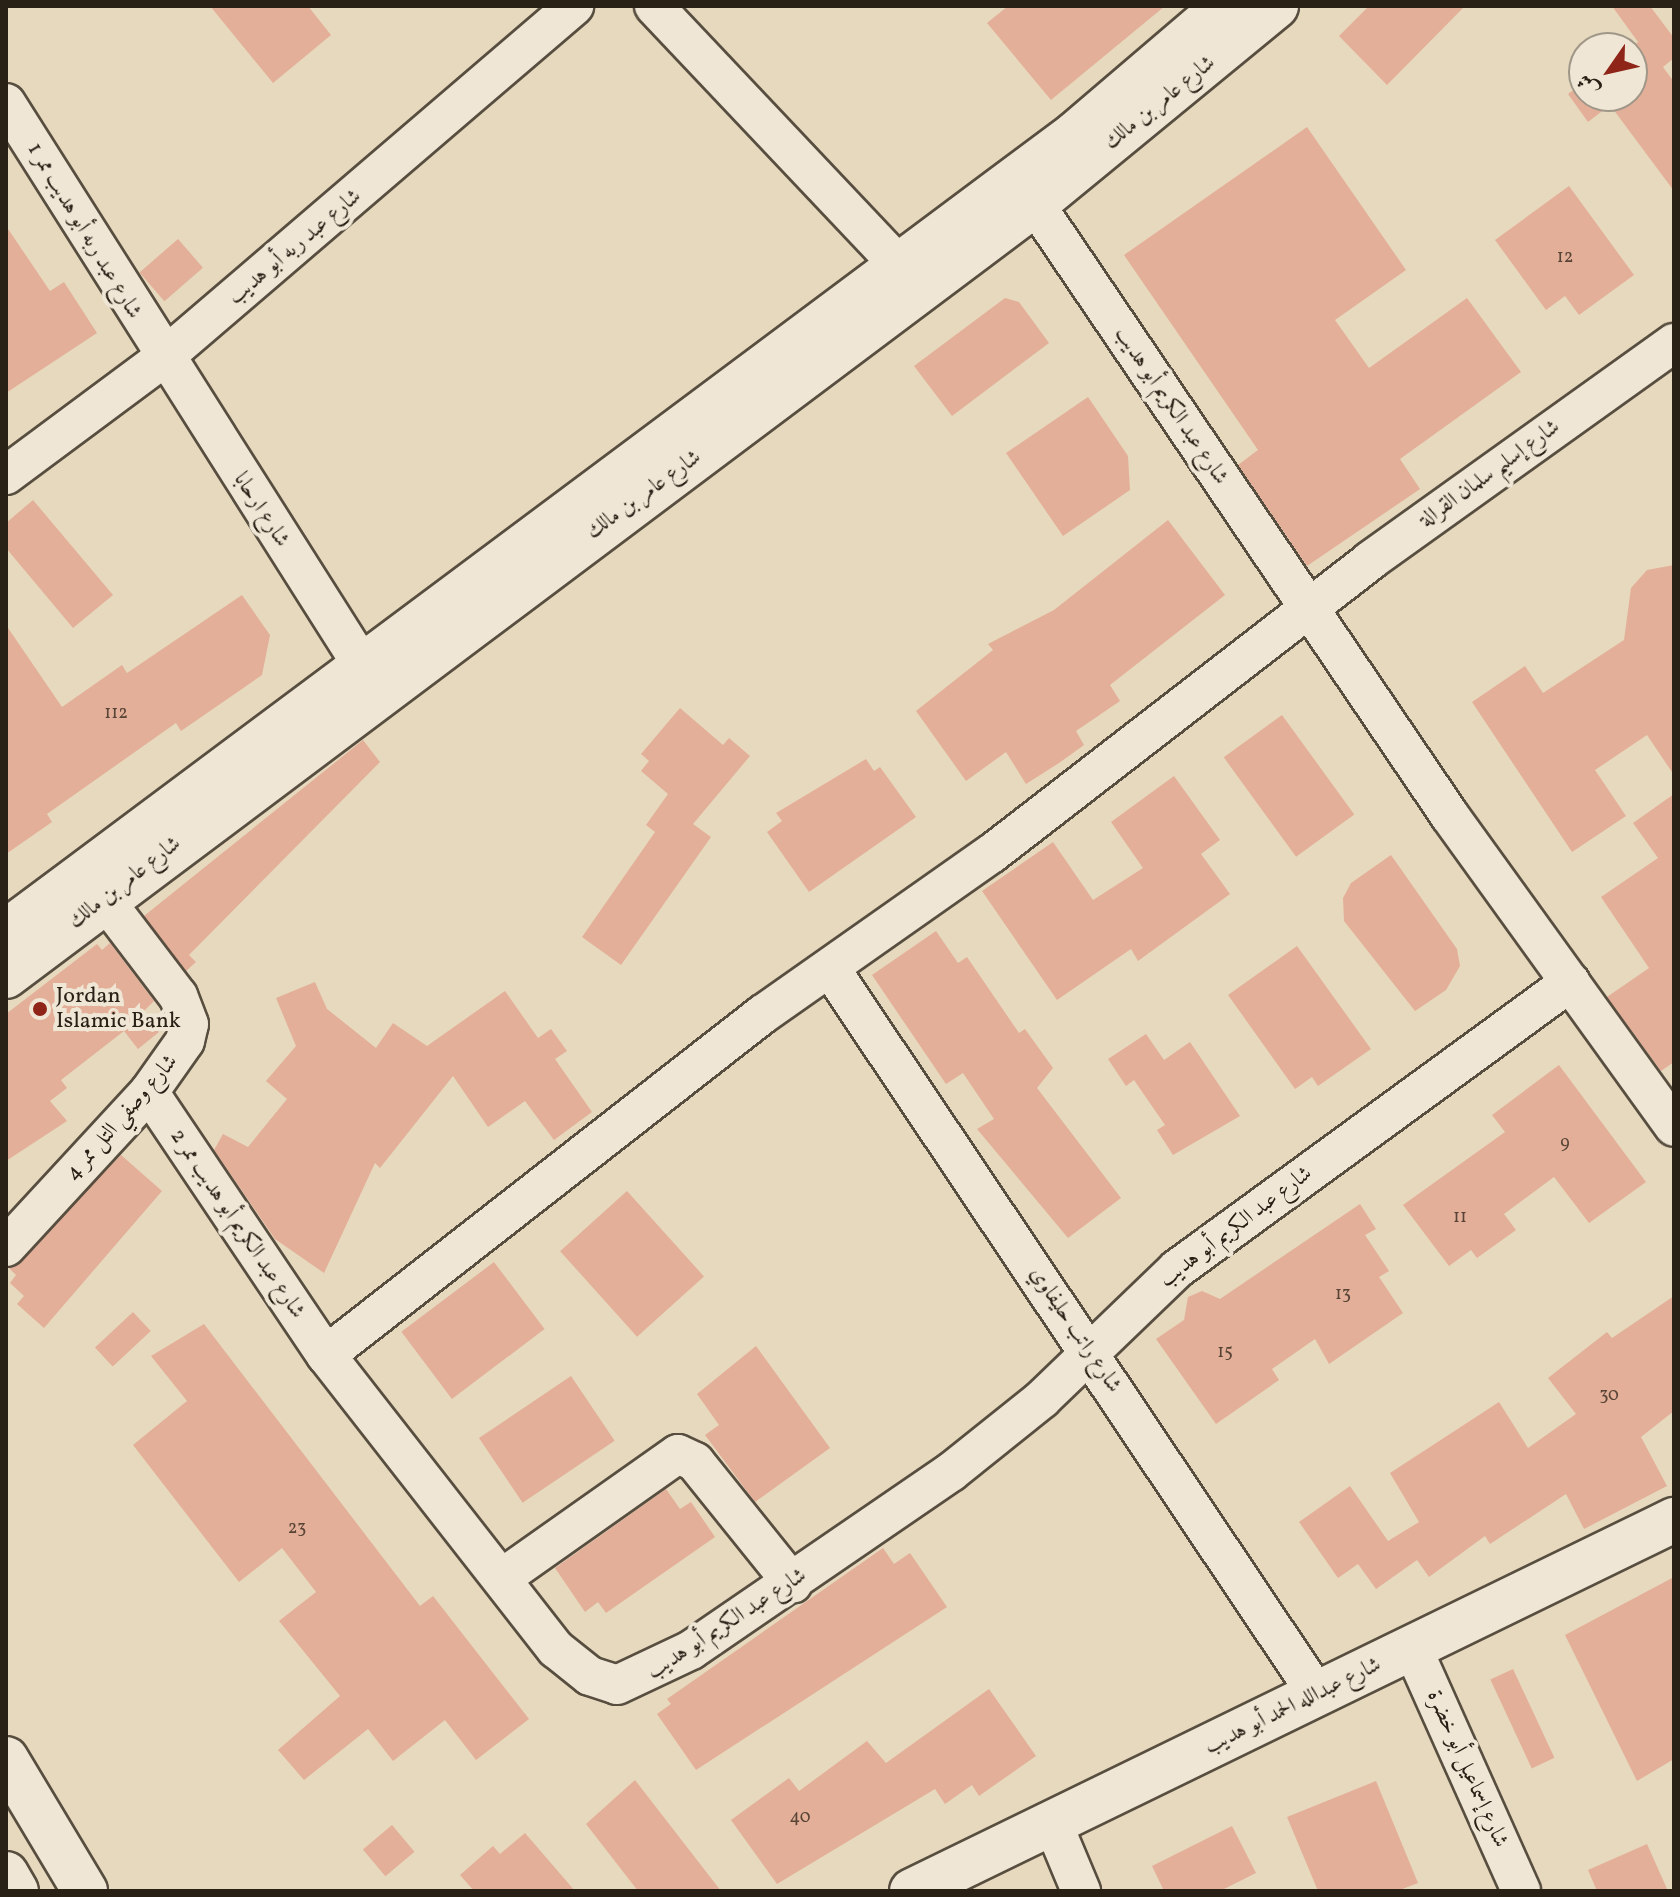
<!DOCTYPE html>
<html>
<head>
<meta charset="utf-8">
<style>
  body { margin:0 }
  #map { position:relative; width:1680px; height:1897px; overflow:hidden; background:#e6d9be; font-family:Vollkorn,Amiri,serif }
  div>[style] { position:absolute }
  .building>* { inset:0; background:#e4af98; transform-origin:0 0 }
  .roads { filter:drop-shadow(2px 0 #584e40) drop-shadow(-2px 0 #584e40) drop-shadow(0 2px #584e40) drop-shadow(0 -2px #584e40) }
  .minor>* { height:38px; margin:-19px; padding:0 19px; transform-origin:19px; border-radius:19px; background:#efe6d5 }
  .tertiary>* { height:44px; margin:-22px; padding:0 22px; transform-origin:22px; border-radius:22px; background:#efe6d5 }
  .secondary>* { height:44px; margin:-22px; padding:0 22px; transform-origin:22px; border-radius:22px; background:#efe6d5 }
  .dots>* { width:22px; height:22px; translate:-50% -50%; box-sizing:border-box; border:4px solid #efe6d5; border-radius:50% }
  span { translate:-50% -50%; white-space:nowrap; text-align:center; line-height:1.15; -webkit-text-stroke:8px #efe6d5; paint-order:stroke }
  .number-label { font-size:18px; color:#584436 }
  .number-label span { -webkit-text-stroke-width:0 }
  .street-label { font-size:22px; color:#292016 }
  .poi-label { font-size:22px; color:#292016 }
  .left { translate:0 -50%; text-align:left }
  .frame { position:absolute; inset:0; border:8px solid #292016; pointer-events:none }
  .north { position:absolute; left:1568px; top:32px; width:80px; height:80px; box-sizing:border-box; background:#efe6d5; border:2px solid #a09789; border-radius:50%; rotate:236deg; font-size:22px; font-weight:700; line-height:32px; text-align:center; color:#292016 }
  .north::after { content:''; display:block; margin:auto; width:28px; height:36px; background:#8f2418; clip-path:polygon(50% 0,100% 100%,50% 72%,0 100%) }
</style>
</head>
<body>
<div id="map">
  <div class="building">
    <div style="clip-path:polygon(210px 6px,308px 6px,331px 35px,273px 83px)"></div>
    <div style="clip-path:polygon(1008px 6px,1165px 6px,1051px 100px,987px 23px)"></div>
    <div style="clip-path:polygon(1369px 6px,1465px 6px,1387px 85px,1339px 36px)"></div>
    <div style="clip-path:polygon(1612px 6px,1650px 6px,1674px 38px,1674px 58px,1663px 67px,1674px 82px,1674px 191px,1610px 105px,1588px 122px,1568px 94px,1584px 82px,1584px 96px,1632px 96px,1630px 48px,1638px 42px)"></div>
    <div style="clip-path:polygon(1307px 127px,1406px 270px,1335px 320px,1369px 368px,1467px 298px,1521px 372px,1400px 459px,1420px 489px,1307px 566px,1238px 465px,1258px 450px,1124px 255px)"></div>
    <div style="clip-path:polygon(1569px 186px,1634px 275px,1579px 315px,1565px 296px,1546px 310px,1495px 240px)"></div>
    <div style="clip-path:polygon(6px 226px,50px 291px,64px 282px,97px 333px,6px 393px)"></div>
    <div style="left:178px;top:239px;width:38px;height:51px;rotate:49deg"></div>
    <div style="clip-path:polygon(1005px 298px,1019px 302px,1049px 343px,952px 416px,914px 366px)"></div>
    <div style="clip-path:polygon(1088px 397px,1128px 456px,1130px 490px,1063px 536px,1006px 453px)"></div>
    <div style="clip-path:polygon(33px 500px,113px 595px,73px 628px,6px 548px,6px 523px)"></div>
    <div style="clip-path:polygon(1168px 520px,1225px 595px,1110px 685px,1120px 701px,1076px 731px,1084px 745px,1059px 763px,1026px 784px,1006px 752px,966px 781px,916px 711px,993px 650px,988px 644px,1054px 610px)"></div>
    <div style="clip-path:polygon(1674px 565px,1674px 775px,1647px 735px,1595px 770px,1626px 816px,1572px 852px,1472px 702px,1525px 666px,1543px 693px,1624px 640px,1631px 588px,1647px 570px)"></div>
    <div style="clip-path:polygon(242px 595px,270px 635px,262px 675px,181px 731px,176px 723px,47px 814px,52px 822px,6px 854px,6px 625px,62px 707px,122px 665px,127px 673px)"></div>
    <div style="clip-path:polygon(680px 708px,723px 745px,729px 738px,750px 756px,693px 824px,711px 837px,621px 965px,582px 937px,655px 832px,646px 825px,668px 794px,641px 771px,649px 761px,641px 754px)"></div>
    <div style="left:1282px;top:715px;width:123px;height:72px;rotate:54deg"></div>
    <div style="clip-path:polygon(363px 740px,380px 762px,189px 955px,196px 962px,186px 971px,144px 916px)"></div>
    <div style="clip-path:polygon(866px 759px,874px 771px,880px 767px,916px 817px,809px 892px,767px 832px,782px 821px,776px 813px)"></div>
    <div style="clip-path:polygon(1174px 776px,1220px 840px,1201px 854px,1230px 894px,1138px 961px,1131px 949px,1057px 1000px,982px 891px,1053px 842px,1093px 900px,1143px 868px,1111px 822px)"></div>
    <div style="clip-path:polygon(1674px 794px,1674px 1062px,1661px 1071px,1607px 997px,1649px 968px,1601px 897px,1658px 858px,1633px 823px)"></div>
    <div style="clip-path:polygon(1391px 855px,1457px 949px,1460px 966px,1446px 990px,1415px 1011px,1344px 921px,1343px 898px,1351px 883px)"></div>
    <div style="clip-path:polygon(936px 931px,958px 963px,967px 957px,1019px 1033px,1025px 1029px,1053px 1068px,1037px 1088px,1121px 1198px,1068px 1238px,977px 1129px,994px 1119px,963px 1073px,946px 1084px,872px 975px)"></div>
    <div style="clip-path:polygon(110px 943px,154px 1001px,143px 1012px,159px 1032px,138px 1049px,124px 1031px,61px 1080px,67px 1088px,50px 1101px,67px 1121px,6px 1161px,6px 1014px,97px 944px,102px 950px)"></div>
    <div style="clip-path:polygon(1297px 946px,1371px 1049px,1318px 1086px,1312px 1077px,1295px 1089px,1228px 995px)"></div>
    <div style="clip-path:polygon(315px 982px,327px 1009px,376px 1048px,393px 1023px,427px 1046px,505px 991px,538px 1038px,551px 1029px,567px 1051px,555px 1059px,592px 1112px,554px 1140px,525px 1101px,488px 1127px,453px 1076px,380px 1168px,375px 1163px,324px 1273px,275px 1239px,214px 1150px,223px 1134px,248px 1147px,287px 1099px,266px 1081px,296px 1046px,276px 998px)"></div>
    <div style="clip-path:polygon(1146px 1034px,1164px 1060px,1190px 1042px,1240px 1116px,1173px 1155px,1157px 1130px,1165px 1125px,1134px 1080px,1126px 1086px,1108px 1059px)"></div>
    <div style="clip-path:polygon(1559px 1065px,1646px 1182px,1589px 1223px,1554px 1177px,1504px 1214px,1516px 1230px,1477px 1258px,1471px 1250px,1449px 1266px,1403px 1205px,1505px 1132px,1492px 1115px)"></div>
    <div style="clip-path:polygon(121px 1155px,162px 1191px,44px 1328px,17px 1304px,24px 1296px,10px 1283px,16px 1275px,9px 1268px)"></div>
    <div style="left:627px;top:1191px;width:115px;height:90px;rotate:48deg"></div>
    <div style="clip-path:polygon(1360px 1204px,1376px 1229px,1365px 1235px,1389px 1271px,1379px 1277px,1403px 1313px,1329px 1364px,1315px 1339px,1272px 1369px,1279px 1380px,1216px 1424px,1156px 1339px,1184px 1320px,1188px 1297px,1202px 1291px,1220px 1299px)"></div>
    <div style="left:494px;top:1262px;width:84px;height:116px;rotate:53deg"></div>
    <div style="clip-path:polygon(1674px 1296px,1674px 1411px,1641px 1437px,1667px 1486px,1584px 1529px,1566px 1494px,1490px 1544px,1485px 1536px,1429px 1577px,1417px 1560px,1376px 1589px,1358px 1564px,1338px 1578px,1299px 1522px,1350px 1486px,1388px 1541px,1419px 1522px,1390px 1473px,1499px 1402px,1528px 1448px,1576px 1414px,1548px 1378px,1607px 1332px,1612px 1338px)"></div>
    <div style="left:133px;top:1312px;width:26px;height:52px;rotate:47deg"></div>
    <div style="clip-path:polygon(204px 1324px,420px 1606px,433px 1596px,529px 1719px,476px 1760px,445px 1720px,393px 1761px,368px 1729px,304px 1780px,278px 1750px,340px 1696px,279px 1621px,316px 1592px,282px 1548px,239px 1582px,133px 1445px,187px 1401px,151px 1356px)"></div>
    <div style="clip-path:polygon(756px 1346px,830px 1448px,755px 1502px,705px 1435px,719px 1425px,697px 1394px)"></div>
    <div style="left:571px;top:1376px;width:78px;height:111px;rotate:56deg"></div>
    <div style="clip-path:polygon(666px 1489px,680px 1509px,691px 1502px,715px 1537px,606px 1613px,598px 1602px,585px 1612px,555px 1568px)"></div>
    <div style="clip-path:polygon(883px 1548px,894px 1564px,910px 1553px,947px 1607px,696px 1770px,657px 1714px,671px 1704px,667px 1699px)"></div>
    <div style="clip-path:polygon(1674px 1577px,1674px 1759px,1637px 1781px,1565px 1635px)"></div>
    <div style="left:1513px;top:1669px;width:98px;height:25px;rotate:65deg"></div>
    <div style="clip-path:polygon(989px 1689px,1036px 1756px,979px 1796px,972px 1785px,945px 1804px,935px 1789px,777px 1884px,731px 1820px,789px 1778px,799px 1791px,867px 1741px,886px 1763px)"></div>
    <div style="clip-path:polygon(635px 1780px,721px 1891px,638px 1891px,586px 1824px)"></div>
    <div style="clip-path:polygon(1376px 1781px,1418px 1883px,1397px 1891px,1318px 1891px,1287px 1817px)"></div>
    <div style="left:392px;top:1825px;width:35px;height:38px;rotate:50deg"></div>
    <div style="clip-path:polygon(1232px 1826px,1256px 1873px,1220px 1891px,1164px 1891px,1152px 1866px)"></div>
    <div style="clip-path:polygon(525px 1833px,575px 1891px,474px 1891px,460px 1875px,493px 1846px,500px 1854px)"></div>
    <div style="clip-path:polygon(1647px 1844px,1668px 1891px,1597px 1891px,1588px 1870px)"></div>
  </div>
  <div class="roads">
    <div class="minor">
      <div style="left:654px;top:6px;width:357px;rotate:46.6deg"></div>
      <div style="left:6px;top:103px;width:662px;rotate:57.65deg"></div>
      <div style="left:1035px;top:204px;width:739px;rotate:55.86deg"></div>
      <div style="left:1450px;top:816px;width:383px;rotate:54.2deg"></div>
      <div style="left:6px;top:475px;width:194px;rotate:-36.6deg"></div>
      <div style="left:162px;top:359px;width:543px;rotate:-40.59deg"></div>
      <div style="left:830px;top:968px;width:874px;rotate:56.15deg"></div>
      <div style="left:149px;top:1092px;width:317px;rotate:56.1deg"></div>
      <div style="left:326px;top:1355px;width:373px;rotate:52deg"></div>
      <div style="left:556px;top:1649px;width:43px;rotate:38.5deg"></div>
      <div style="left:590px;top:1676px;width:28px;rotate:18deg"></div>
      <div style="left:617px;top:1685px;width:82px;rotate:-25.3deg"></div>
      <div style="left:691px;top:1650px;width:315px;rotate:-34.4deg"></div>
      <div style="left:951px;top:1472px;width:117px;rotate:-38.7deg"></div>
      <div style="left:1042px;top:1399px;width:187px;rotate:-43.9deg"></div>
      <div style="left:1177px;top:1269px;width:487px;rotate:-36.1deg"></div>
      <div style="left:6px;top:1247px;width:211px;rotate:-47.3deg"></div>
      <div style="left:149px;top:1092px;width:62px;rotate:-54.8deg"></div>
      <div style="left:185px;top:1041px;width:17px;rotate:-77deg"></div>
      <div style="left:189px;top:1024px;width:30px;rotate:-111deg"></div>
      <div style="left:178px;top:996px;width:122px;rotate:-127.3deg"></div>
      <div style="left:326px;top:1355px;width:554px;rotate:-37.97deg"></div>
      <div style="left:763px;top:1014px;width:279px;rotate:-35.1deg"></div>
      <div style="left:991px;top:854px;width:480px;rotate:-37.7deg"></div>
      <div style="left:1371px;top:560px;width:373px;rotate:-35.6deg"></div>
      <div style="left:502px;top:1578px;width:215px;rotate:-35.2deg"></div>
      <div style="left:678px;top:1454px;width:19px;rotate:25deg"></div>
      <div style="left:695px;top:1462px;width:156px;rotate:51.2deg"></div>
      <div style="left:1412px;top:1647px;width:267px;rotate:65.9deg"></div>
      <div style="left:1053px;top:1824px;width:73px;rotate:67.3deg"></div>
    </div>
    <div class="tertiary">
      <div style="left:6px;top:932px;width:1334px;rotate:-36.74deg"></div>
      <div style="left:1075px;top:134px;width:197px;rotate:-40.5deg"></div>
      <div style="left:6px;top:976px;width:1286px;rotate:-36.88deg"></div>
      <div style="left:1035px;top:204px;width:312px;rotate:-39.4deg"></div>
      <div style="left:912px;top:1891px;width:848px;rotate:-25.96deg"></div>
    </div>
    <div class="secondary">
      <div style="left:6px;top:1759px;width:154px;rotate:59.1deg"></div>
      <div style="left:6px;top:1874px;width:20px;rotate:60deg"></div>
    </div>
  </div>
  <div class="dots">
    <div style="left:40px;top:1009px;background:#8f2418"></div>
  </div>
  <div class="number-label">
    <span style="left:1565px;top:258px">12</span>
    <span style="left:116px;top:714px">112</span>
    <span style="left:1565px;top:1144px">9</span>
    <span style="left:1460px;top:1218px">11</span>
    <span style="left:1343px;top:1295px">13</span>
    <span style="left:1225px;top:1353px">15</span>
    <span style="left:1609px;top:1396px">30</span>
    <span style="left:297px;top:1529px">23</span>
    <span style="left:800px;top:1818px">40</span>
  </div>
  <div class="street-label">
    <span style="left:1160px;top:103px;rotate:-39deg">شارع عامر بن مالك</span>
    <span style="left:84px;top:231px;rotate:59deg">شارع عبد ربه أبو هديب ممر 1</span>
    <span style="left:295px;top:247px;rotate:-40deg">شارع عبد ربه أبو هديب</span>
    <span style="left:1171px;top:406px;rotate:56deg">شارع عبد الكريم أبو هديب</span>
    <span style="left:1490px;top:474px;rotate:-36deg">شارع إسليم سلمان القرالة</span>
    <span style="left:644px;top:495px;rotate:-36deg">شارع عامر بن مالك</span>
    <span style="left:261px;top:510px;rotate:57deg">شارع ارحابا</span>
    <span style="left:125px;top:883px;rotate:-38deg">شارع عامر بن مالك</span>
    <span style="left:122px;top:1118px;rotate:-49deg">شارع وصفي التل ممر 4</span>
    <span style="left:237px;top:1224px;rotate:56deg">شارع عبد الكريم أبو هديب ممر 2</span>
    <span style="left:1236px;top:1227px;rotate:-37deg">شارع عبد الكريم أبو هديب</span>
    <span style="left:1075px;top:1330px;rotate:56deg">شارع راتب حليفاوي</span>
    <span style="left:727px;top:1624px;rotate:-33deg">شارع عبد الكريم أبو هديب</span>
    <span style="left:1293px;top:1706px;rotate:-26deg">شارع عبدالله الحمد أبو هديب</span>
    <span style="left:1467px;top:1769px;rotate:66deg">شارع إسماعيل أبو خضرة</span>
  </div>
  <div class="poi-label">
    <span class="left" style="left:56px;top:1009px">Jordan<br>Islamic Bank</span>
  </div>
  <div class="frame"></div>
  <div class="north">ش</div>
</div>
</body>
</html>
